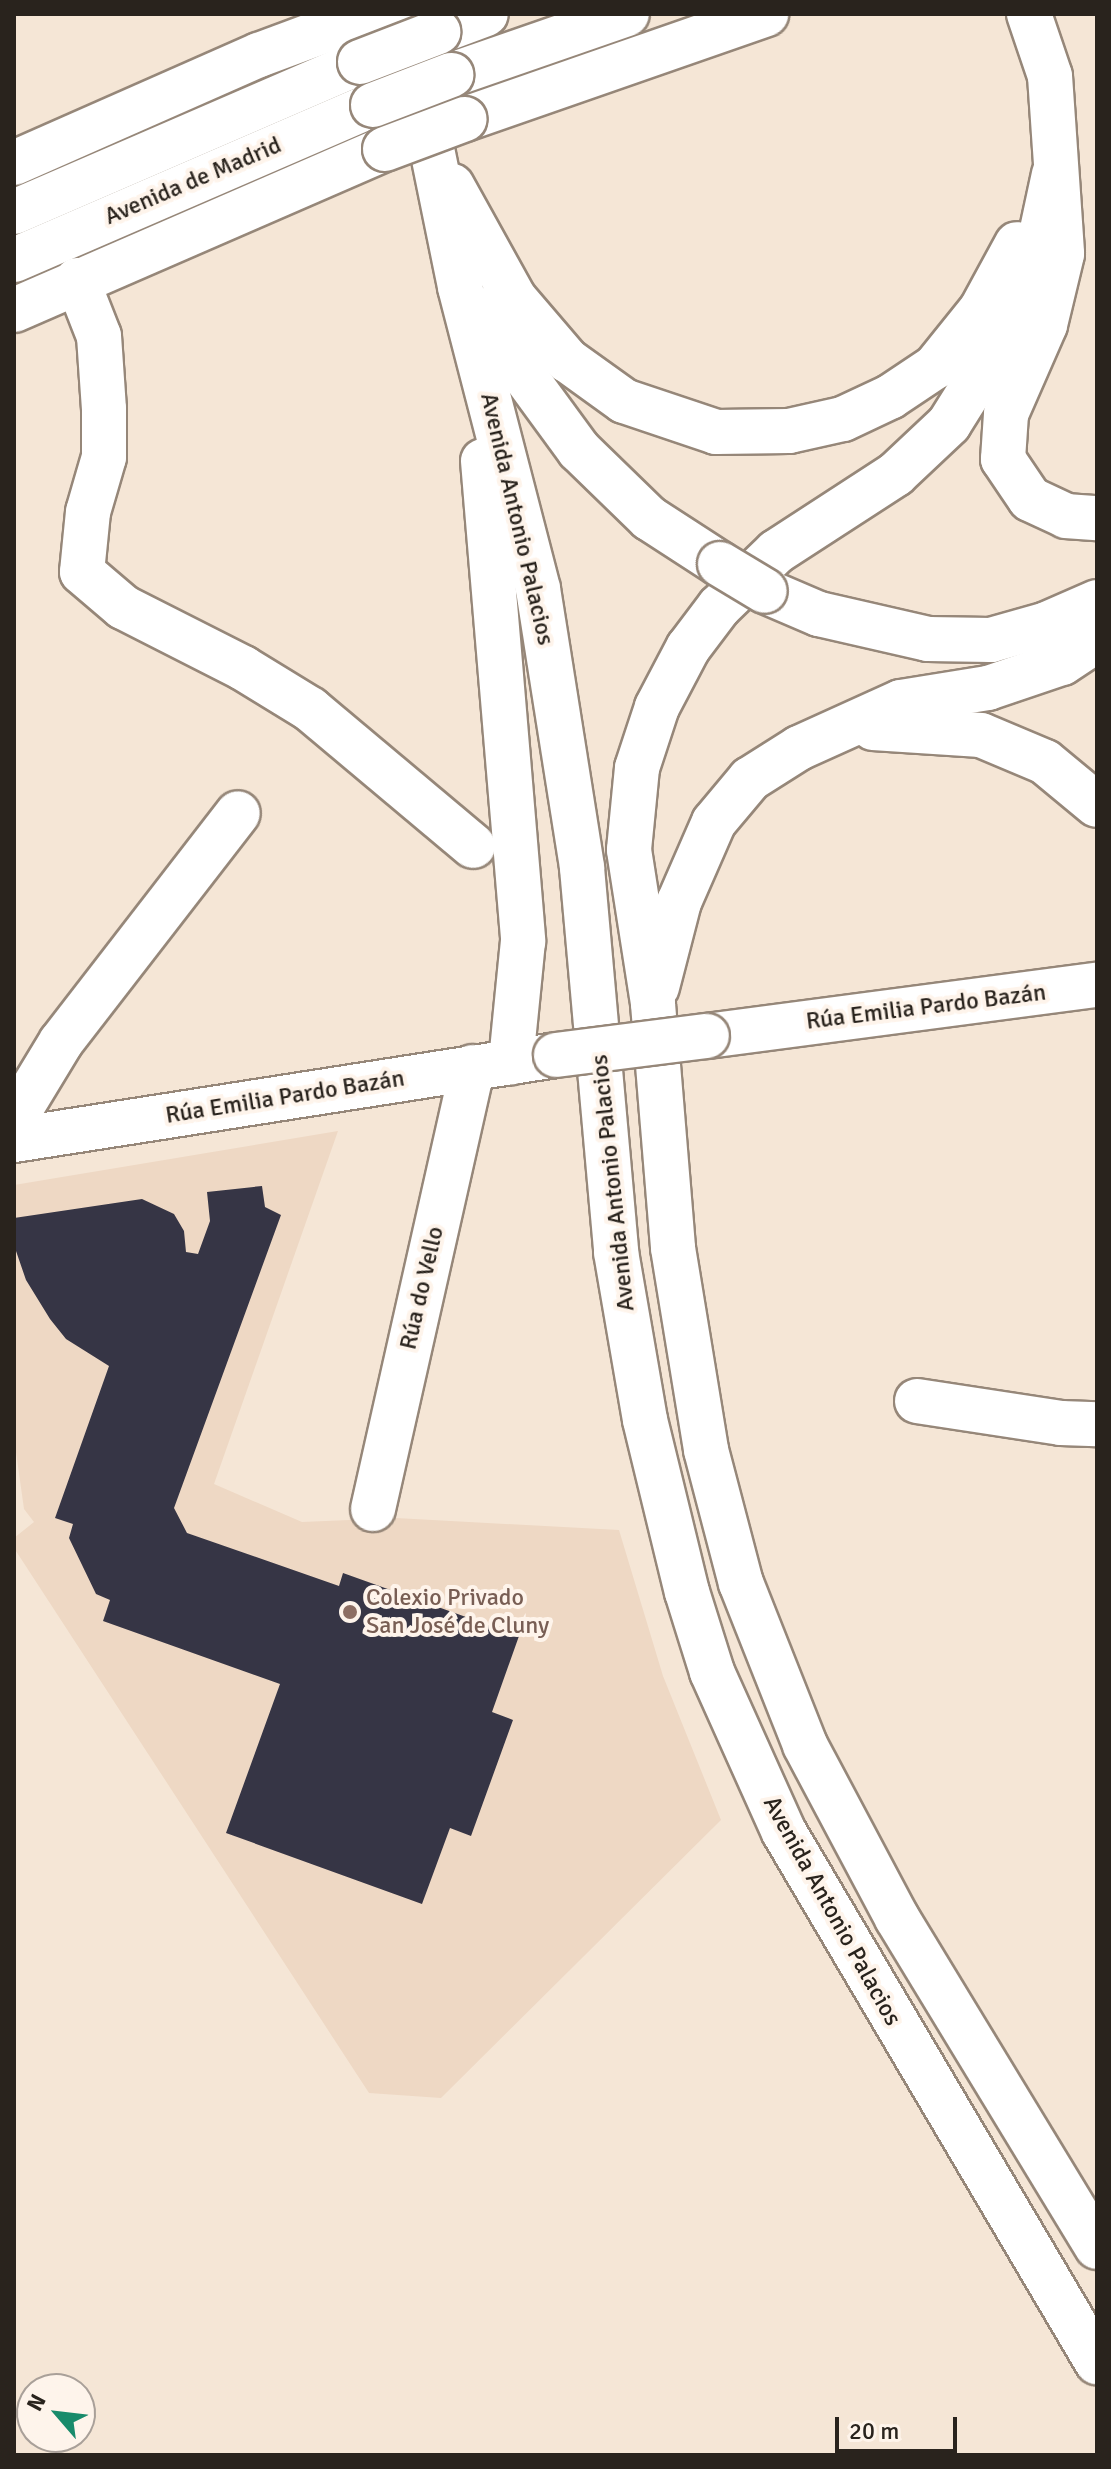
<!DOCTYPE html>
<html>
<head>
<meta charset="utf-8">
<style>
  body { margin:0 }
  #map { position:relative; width:1111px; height:2469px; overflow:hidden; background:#f5e6d6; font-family:Signika,sans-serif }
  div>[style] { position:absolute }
  .built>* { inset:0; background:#eed8c4 }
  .building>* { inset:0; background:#363545 }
  .roads { filter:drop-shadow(2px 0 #968779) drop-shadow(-2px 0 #968779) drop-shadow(0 2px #968779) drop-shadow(0 -2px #968779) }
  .street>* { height:44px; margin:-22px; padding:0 22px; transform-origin:22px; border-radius:22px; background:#fff }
  .secondary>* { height:44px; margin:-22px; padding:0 22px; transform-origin:22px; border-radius:22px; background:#fff }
  .primary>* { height:44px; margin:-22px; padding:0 22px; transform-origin:22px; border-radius:22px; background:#fff }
  .highway>* { height:44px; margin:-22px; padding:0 22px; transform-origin:22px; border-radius:22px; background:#fff }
  .bridges { filter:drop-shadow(2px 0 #968779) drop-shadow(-2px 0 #968779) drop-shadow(0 2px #968779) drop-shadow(0 -2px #968779) }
  .street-bridge>* { height:44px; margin:-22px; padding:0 22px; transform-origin:22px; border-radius:22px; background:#fff }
  .secondary-bridge>* { height:44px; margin:-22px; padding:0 22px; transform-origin:22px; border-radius:22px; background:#fff }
  .primary-bridge>* { height:44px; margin:-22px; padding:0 22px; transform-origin:22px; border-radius:22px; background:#fff }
  .highway-bridge>* { height:44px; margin:-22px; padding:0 22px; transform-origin:22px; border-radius:22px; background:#fff }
  .dots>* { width:22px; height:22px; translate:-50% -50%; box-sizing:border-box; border:4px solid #fef4eb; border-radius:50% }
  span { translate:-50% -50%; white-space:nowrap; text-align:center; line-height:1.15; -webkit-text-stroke:8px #fef4eb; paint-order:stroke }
  .street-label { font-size:24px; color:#29231d }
  .education-label { font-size:24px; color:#785e54 }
  .left { translate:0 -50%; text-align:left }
  .frame { position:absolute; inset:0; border:16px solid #29231d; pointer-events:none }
  .north { position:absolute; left:16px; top:2373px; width:80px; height:80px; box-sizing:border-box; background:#fef4eb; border:2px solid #a9a099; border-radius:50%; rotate:298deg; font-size:22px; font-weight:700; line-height:32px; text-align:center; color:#29231d }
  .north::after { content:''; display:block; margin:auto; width:28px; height:36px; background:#188b6b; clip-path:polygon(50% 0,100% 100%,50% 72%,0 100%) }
  .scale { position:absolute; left:835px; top:2417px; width:122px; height:36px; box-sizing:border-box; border:4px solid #29231d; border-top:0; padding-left:10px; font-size:24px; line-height:28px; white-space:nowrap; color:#29231d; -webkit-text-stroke:6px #fef4eb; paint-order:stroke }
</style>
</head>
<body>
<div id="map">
  <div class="built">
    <div style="clip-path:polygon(338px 1131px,214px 1484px,302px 1522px,396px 1518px,619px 1530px,663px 1676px,721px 1820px,441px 2098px,369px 2093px,14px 1548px,14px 1538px,34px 1522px,24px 1509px,14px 1438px,14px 1185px)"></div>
  </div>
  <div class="building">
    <div style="clip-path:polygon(262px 1186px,265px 1207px,281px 1215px,174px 1508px,187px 1533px,339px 1586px,343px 1573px,519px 1636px,492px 1712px,513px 1720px,471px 1836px,450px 1828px,422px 1904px,226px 1833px,280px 1684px,103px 1621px,110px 1600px,96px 1594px,69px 1538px,73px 1524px,55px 1518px,109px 1366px,66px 1339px,50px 1319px,26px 1280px,16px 1251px,14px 1218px,142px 1199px,174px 1214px,184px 1231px,186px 1252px,198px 1254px,210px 1221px,207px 1192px)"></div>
  </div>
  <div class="roads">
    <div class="street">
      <div style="left:465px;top:119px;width:319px;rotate:-19.2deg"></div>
      <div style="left:14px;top:163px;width:268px;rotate:-23.8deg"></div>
      <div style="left:259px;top:55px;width:117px;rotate:-20.4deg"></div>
      <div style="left:77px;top:280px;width:60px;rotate:68.6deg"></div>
      <div style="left:99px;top:336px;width:73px;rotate:86.1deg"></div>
      <div style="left:104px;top:409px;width:48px;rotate:90deg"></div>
      <div style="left:104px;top:457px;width:57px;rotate:106.2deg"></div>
      <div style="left:88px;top:512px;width:60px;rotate:95.7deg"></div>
      <div style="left:82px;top:572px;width:54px;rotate:40.5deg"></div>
      <div style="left:123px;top:607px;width:135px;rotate:26.9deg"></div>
      <div style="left:243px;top:668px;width:79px;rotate:31.5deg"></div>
      <div style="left:310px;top:709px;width:213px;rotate:40deg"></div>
      <div style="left:14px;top:310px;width:404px;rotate:-23.5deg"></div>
      <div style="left:20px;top:1139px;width:26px;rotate:-94deg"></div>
      <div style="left:18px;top:1113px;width:83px;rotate:-58.8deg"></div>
      <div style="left:61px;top:1042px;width:289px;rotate:-52.3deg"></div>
      <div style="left:917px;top:1401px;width:146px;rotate:8.7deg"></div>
      <div style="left:1061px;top:1423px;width:36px;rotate:2deg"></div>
      <div style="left:373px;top:1509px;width:453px;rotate:-77.3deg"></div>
    </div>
    <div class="secondary">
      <div style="left:707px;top:1036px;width:393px;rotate:-7.5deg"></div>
      <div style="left:14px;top:1140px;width:543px;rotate:-8.91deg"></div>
    </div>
    <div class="primary">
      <div style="left:387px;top:14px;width:142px;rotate:71.6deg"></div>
      <div style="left:432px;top:149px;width:141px;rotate:78.5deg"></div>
      <div style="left:460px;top:287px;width:312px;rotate:75.5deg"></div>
      <div style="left:538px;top:589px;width:282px;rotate:81deg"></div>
      <div style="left:582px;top:868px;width:386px;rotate:84.9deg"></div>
      <div style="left:616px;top:1252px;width:170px;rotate:80.2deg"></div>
      <div style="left:645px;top:1420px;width:177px;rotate:76.3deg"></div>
      <div style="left:687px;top:1592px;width:84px;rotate:72.6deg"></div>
      <div style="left:712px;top:1672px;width:175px;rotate:65.8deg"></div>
      <div style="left:784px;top:1832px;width:616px;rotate:59.44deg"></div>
      <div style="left:1029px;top:14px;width:65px;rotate:71.3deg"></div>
      <div style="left:1050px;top:76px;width:178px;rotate:86.1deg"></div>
      <div style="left:1062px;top:254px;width:73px;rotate:103.5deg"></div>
      <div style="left:1045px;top:325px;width:97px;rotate:113.7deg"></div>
      <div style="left:1006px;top:414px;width:45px;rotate:93.8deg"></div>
      <div style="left:1003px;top:459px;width:48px;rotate:56deg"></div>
      <div style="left:1030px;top:499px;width:40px;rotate:25deg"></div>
      <div style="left:1066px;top:516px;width:31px;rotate:4deg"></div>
      <div style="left:1054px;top:174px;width:91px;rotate:102.1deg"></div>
      <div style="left:1035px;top:263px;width:76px;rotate:112.5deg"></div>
      <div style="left:1006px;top:333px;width:107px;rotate:122.1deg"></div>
      <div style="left:949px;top:424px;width:73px;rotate:136.7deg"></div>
      <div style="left:896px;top:474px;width:143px;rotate:147deg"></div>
      <div style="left:776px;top:552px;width:79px;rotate:136deg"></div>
      <div style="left:719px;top:607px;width:51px;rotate:127.1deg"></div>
      <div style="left:688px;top:648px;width:67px;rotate:117.7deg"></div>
      <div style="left:657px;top:707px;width:64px;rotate:108.2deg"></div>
      <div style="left:637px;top:768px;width:82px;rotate:95.6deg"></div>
      <div style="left:629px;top:850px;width:156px;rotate:81.1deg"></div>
      <div style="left:653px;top:1004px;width:245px;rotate:85.3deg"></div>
      <div style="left:673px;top:1248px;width:205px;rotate:80.7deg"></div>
      <div style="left:706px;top:1450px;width:138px;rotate:75.3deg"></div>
      <div style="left:741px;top:1583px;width:174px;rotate:68.4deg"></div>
      <div style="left:805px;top:1745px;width:196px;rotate:62deg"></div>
      <div style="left:897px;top:1918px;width:385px;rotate:58.7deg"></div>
      <div style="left:452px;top:186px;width:128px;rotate:61deg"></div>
      <div style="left:514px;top:298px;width:82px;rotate:49.5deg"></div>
      <div style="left:567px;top:360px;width:70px;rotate:35.7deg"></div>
      <div style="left:624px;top:401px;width:97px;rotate:18.6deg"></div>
      <div style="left:716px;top:432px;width:73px;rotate:-0.8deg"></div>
      <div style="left:789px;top:431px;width:55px;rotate:-12.5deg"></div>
      <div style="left:843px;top:419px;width:52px;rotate:-25.1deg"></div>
      <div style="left:890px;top:397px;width:54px;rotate:-33.7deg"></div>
      <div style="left:935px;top:367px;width:73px;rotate:-51.1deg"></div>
      <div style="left:981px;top:310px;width:75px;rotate:-61.4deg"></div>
      <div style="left:475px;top:308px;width:176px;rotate:53.8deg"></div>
      <div style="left:579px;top:450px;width:98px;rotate:44.2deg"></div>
      <div style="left:649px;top:518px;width:85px;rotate:32.9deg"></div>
      <div style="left:483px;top:461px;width:482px;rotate:85.2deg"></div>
      <div style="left:523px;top:941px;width:122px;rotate:95.7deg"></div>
      <div style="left:765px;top:591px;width:59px;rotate:23.1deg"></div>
      <div style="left:819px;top:614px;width:112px;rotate:12.9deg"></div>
      <div style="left:928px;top:639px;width:63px;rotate:0.9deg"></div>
      <div style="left:991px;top:640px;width:58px;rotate:-15.9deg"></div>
      <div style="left:1047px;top:624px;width:55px;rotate:-23.7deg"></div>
      <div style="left:873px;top:728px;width:108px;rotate:3.7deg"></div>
      <div style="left:981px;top:735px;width:69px;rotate:22.9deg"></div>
      <div style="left:1045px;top:762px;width:67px;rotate:39.6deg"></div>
      <div style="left:657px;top:987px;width:88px;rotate:-75.5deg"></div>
      <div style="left:679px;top:902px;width:87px;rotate:-66.4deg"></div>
      <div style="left:714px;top:822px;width:56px;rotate:-50.1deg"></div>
      <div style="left:750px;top:779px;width:58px;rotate:-32.3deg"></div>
      <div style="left:799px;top:748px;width:112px;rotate:-24.3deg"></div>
      <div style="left:901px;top:702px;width:88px;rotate:-9.1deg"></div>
      <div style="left:988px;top:688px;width:78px;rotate:-18.7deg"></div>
      <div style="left:1062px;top:663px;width:42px;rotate:-33.3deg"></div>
    </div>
    <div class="highway">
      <div style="left:438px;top:32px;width:51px;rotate:-20.6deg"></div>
      <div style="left:451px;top:75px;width:186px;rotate:-19.1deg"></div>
      <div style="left:14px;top:212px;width:377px;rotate:-23.4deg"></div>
      <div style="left:14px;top:260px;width:391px;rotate:-23.4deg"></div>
    </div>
  </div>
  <div class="bridges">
    <div class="street-bridge">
      <div style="left:385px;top:149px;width:85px;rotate:-20.6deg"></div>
    </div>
    <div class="secondary-bridge">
      <div style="left:556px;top:1055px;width:152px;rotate:-7.2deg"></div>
    </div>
    <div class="primary-bridge">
      <div style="left:720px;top:564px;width:52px;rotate:31deg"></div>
    </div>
    <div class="highway-bridge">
      <div style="left:360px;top:62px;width:84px;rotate:-21deg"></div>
      <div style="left:373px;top:105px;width:84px;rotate:-21deg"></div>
    </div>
  </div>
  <div class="dots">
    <div style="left:350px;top:1612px;background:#8d6e63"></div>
  </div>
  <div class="street-label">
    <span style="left:193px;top:181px;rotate:-23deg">Avenida de Madrid</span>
    <span style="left:517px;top:519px;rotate:77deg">Avenida Antonio Palacios</span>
    <span style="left:926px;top:1007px;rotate:-7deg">Rúa Emilia Pardo Bazán</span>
    <span style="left:285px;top:1097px;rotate:-9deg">Rúa Emilia Pardo Bazán</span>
    <span style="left:613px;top:1183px;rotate:-96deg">Avenida Antonio Palacios</span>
    <span style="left:422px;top:1288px;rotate:-77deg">Rúa do Vello</span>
    <span style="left:832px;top:1911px;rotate:61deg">Avenida Antonio Palacios</span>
  </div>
  <div class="education-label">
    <span class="left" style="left:366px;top:1612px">Colexio Privado<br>San José de Cluny</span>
  </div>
  <div class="frame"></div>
  <div class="north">N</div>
  <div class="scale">20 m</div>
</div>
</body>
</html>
